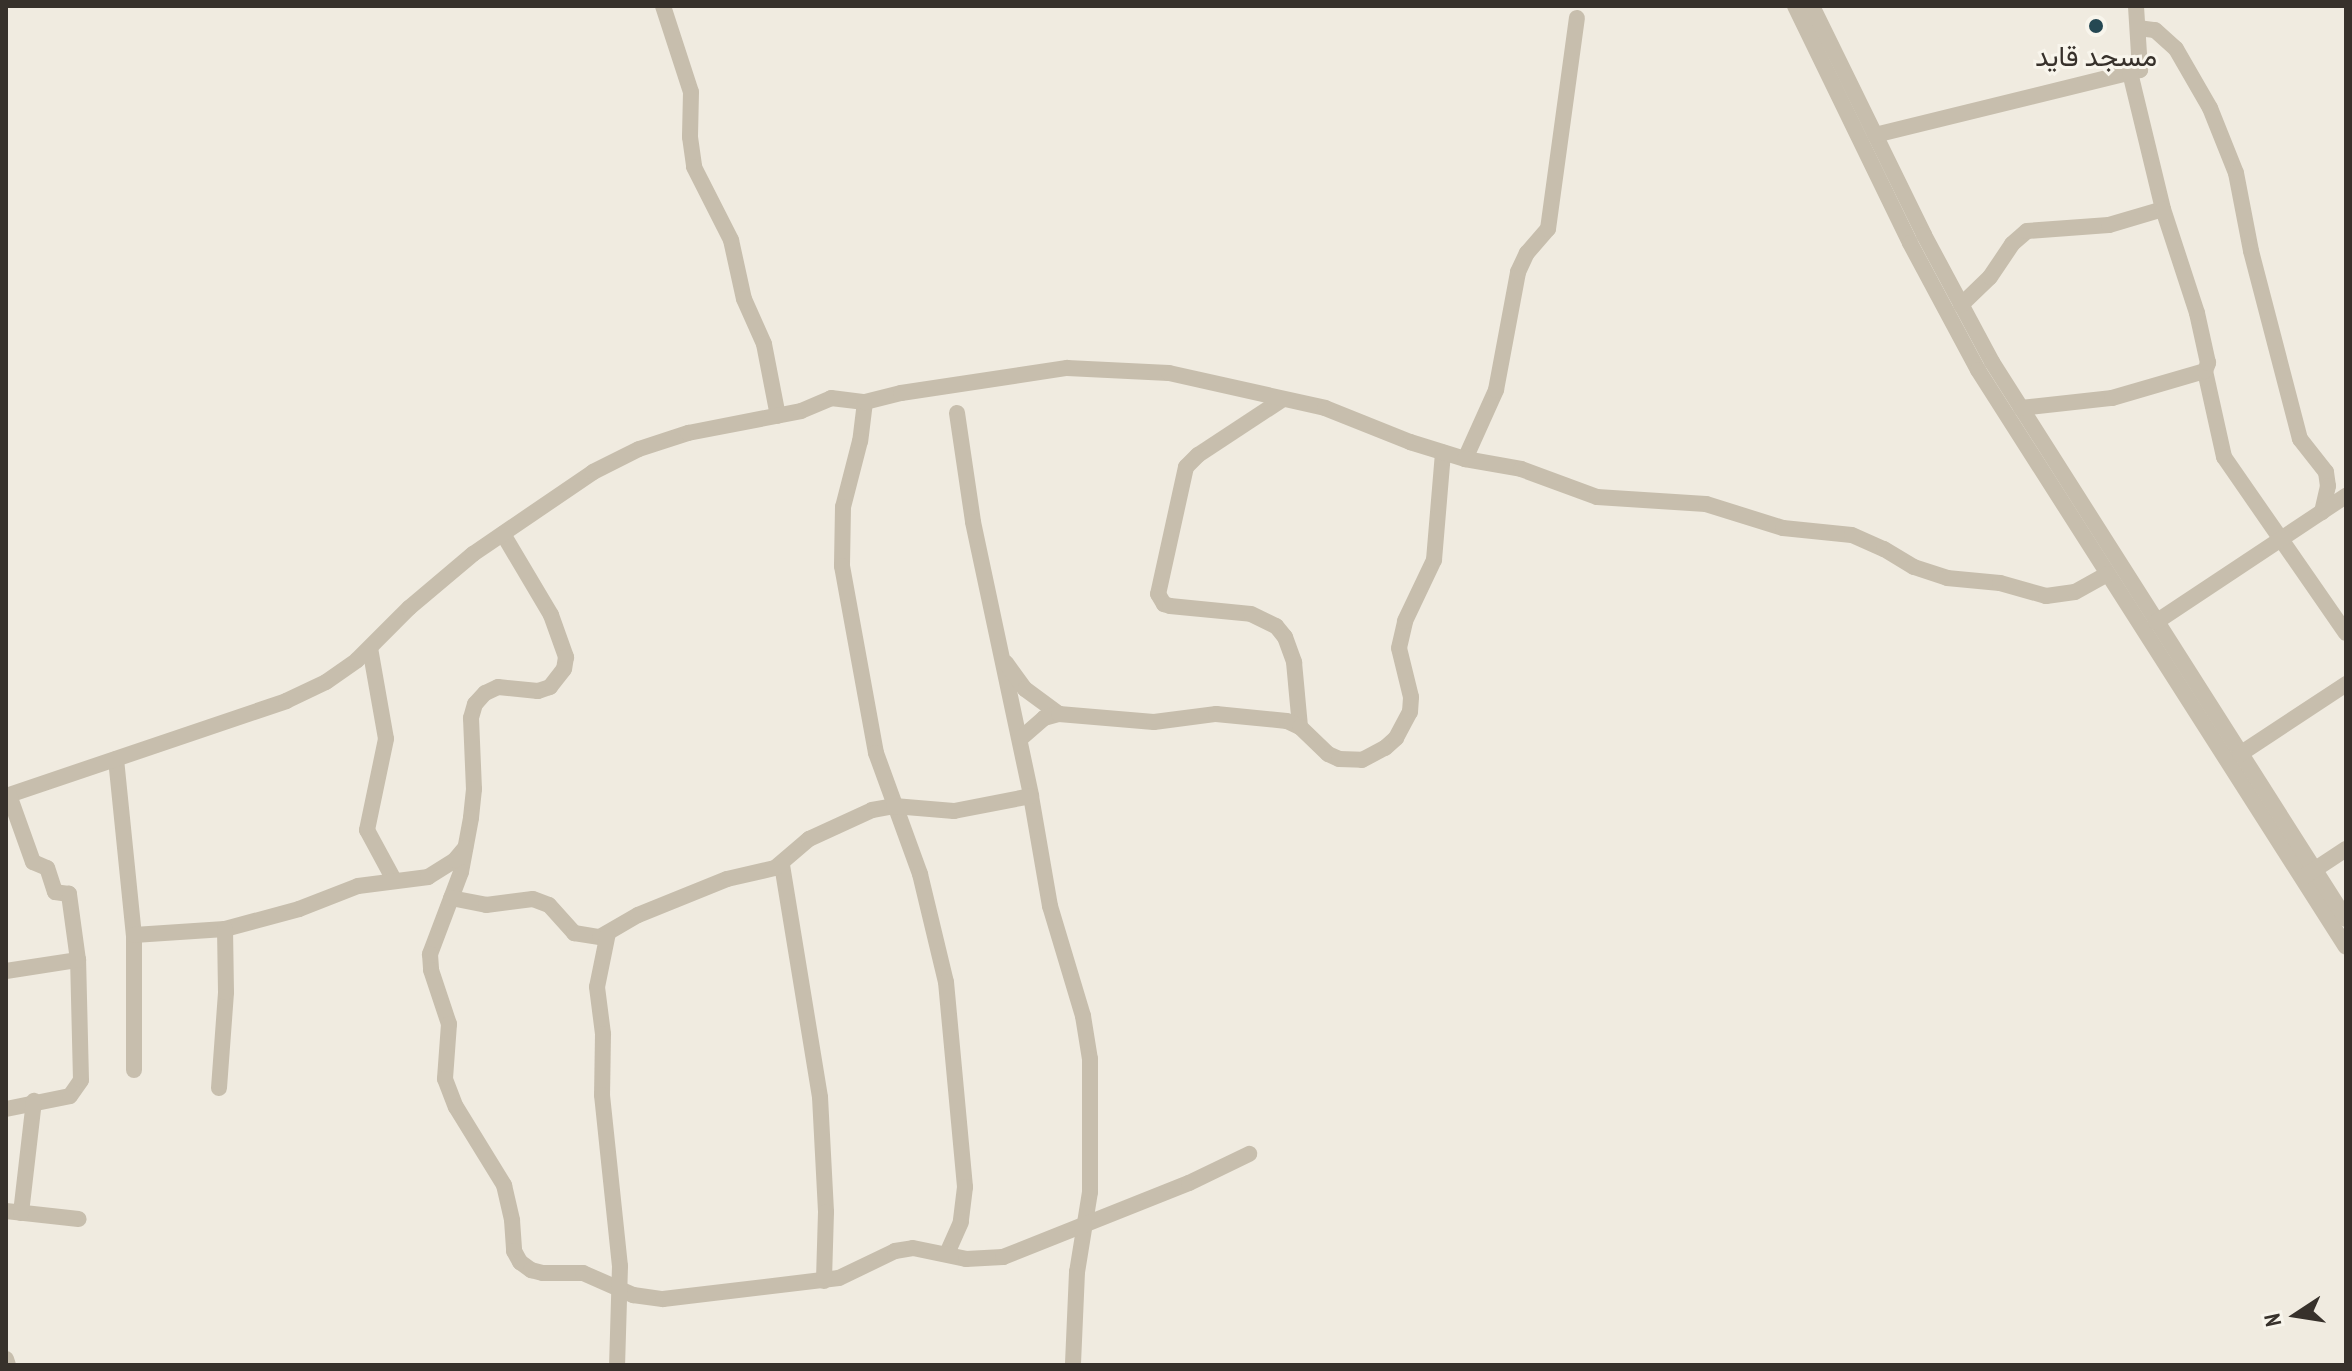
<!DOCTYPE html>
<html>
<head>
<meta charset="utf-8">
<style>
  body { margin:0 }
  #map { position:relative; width:2352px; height:1371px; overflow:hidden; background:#f0ebe0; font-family:"PT Sans Narrow",Vazirmatn,sans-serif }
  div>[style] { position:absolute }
  .minor>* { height:16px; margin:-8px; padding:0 8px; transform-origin:8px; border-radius:8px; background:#c7bead }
  .dots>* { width:22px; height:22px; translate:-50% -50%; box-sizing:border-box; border:4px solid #f8f5ec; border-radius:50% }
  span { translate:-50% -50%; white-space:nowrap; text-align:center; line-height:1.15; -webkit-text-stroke:6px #f8f5ec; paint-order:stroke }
  .poi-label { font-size:28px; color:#37312b }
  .frame { position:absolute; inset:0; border:8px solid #37312b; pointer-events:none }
  .north { position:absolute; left:2256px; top:1275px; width:80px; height:80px; -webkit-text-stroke:6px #f8f5ec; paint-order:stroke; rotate:258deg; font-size:22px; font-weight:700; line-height:32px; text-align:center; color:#37312b }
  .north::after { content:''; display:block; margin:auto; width:28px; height:36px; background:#37312b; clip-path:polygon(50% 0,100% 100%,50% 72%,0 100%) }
</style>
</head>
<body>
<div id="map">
  <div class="minor">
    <div style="left:663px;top:6px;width:90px;rotate:72deg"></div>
    <div style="left:691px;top:92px;width:45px;rotate:91.3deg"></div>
    <div style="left:690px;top:137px;width:30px;rotate:82deg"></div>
    <div style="left:694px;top:167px;width:82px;rotate:63.1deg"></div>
    <div style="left:731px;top:240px;width:60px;rotate:77.6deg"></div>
    <div style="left:744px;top:299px;width:49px;rotate:66deg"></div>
    <div style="left:764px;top:344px;width:73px;rotate:79deg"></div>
    <div style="left:1795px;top:6px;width:263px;rotate:64.1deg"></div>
    <div style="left:1910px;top:243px;width:144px;rotate:61.8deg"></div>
    <div style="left:1978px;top:370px;width:684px;rotate:57.47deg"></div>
    <div style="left:1812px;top:6px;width:255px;rotate:63.9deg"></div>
    <div style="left:1924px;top:235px;width:144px;rotate:61.8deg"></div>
    <div style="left:1992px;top:362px;width:660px;rotate:57.56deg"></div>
    <div style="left:2138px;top:28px;width:17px;rotate:7deg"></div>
    <div style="left:2155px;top:30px;width:28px;rotate:42deg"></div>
    <div style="left:2176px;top:49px;width:68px;rotate:60deg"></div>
    <div style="left:2210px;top:108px;width:70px;rotate:68.2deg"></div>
    <div style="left:2236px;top:173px;width:79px;rotate:79.1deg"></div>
    <div style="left:2251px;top:251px;width:194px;rotate:75.4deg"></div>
    <div style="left:2300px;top:439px;width:42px;rotate:51.8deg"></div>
    <div style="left:2326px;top:472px;width:14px;rotate:82deg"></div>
    <div style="left:2328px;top:486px;width:27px;rotate:103deg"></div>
    <div style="left:1875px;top:135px;width:273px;rotate:-13.8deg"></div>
    <div style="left:2140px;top:70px;width:64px;rotate:-93.6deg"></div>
    <div style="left:1961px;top:305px;width:40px;rotate:-44deg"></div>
    <div style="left:1990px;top:277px;width:40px;rotate:-56deg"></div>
    <div style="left:2012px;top:244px;width:20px;rotate:-41deg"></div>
    <div style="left:2027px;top:231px;width:82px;rotate:-4.2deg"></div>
    <div style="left:2109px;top:225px;width:56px;rotate:-16.5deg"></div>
    <div style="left:2163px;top:209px;width:140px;rotate:-103.6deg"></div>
    <div style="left:2205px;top:371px;width:88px;rotate:77.5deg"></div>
    <div style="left:2224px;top:457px;width:214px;rotate:55.3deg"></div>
    <div style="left:1283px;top:399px;width:102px;rotate:146.6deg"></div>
    <div style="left:1198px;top:455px;width:17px;rotate:135deg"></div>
    <div style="left:1186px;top:467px;width:130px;rotate:102.4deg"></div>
    <div style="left:1158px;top:594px;width:12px;rotate:59deg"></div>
    <div style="left:1164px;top:604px;width:6px;rotate:18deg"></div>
    <div style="left:1170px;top:606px;width:81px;rotate:5.6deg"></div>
    <div style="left:1251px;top:614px;width:28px;rotate:26deg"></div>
    <div style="left:1276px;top:626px;width:14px;rotate:51deg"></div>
    <div style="left:1285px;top:637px;width:27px;rotate:70deg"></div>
    <div style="left:1294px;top:662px;width:65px;rotate:84.7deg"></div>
    <div style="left:865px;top:402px;width:39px;rotate:97deg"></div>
    <div style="left:860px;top:441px;width:68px;rotate:104.4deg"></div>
    <div style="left:843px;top:507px;width:59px;rotate:91deg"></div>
    <div style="left:842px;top:566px;width:190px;rotate:79.7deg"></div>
    <div style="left:876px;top:753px;width:129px;rotate:70deg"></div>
    <div style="left:920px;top:874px;width:111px;rotate:76.5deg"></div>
    <div style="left:946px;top:982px;width:206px;rotate:84.7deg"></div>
    <div style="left:965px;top:1187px;width:35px;rotate:97deg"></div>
    <div style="left:961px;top:1222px;width:35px;rotate:114deg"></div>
    <div style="left:2021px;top:408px;width:92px;rotate:-6.3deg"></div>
    <div style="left:2112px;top:398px;width:97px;rotate:-16.2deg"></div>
    <div style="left:2205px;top:371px;width:9px;rotate:-69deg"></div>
    <div style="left:2208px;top:363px;width:51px;rotate:-102.4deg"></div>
    <div style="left:2197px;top:313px;width:109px;rotate:-108.1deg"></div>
    <div style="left:957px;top:413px;width:110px;rotate:81.6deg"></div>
    <div style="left:973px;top:522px;width:280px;rotate:78deg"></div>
    <div style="left:1031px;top:796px;width:112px;rotate:80.2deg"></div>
    <div style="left:1050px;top:906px;width:115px;rotate:73.3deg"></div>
    <div style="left:1083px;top:1016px;width:44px;rotate:80.8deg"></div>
    <div style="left:1090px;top:1059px;width:133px;rotate:90deg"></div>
    <div style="left:1090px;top:1192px;width:81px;rotate:99.2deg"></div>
    <div style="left:1077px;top:1272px;width:93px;rotate:92.5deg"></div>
    <div style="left:1465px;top:459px;width:76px;rotate:-65.8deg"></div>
    <div style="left:1496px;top:390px;width:120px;rotate:-79.4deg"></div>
    <div style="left:1518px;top:272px;width:21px;rotate:-65deg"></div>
    <div style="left:1527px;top:253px;width:32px;rotate:-49deg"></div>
    <div style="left:1548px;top:229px;width:213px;rotate:-82.2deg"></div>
    <div style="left:503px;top:534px;width:94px;rotate:59.3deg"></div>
    <div style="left:551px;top:615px;width:45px;rotate:70.3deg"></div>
    <div style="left:566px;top:657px;width:12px;rotate:99deg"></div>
    <div style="left:564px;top:669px;width:23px;rotate:128deg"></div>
    <div style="left:550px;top:687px;width:13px;rotate:162deg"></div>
    <div style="left:538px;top:691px;width:40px;rotate:-174.3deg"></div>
    <div style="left:498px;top:687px;width:14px;rotate:155deg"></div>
    <div style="left:485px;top:693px;width:15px;rotate:132deg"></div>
    <div style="left:475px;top:704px;width:15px;rotate:106deg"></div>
    <div style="left:471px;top:718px;width:71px;rotate:87.6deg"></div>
    <div style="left:474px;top:789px;width:29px;rotate:96deg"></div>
    <div style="left:471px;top:818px;width:55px;rotate:100.5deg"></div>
    <div style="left:461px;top:872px;width:88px;rotate:110.7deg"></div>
    <div style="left:430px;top:954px;width:16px;rotate:86deg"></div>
    <div style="left:431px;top:970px;width:57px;rotate:71.6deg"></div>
    <div style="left:449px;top:1024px;width:55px;rotate:94.2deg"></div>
    <div style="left:445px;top:1079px;width:30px;rotate:69deg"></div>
    <div style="left:456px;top:1107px;width:92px;rotate:58.4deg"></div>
    <div style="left:504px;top:1185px;width:36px;rotate:77deg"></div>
    <div style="left:512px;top:1220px;width:31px;rotate:86deg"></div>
    <div style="left:514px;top:1251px;width:13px;rotate:61deg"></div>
    <div style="left:520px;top:1262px;width:14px;rotate:36deg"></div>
    <div style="left:531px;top:1270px;width:12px;rotate:14deg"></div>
    <div style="left:543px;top:1273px;width:40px"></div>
    <div style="left:583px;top:1273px;width:55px;rotate:23.7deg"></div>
    <div style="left:633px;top:1295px;width:30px;rotate:8deg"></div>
    <div style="left:663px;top:1299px;width:177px;rotate:-6.8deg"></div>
    <div style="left:839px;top:1278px;width:62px;rotate:-25.7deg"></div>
    <div style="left:895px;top:1251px;width:18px;rotate:-9deg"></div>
    <div style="left:913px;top:1248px;width:54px;rotate:11.7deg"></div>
    <div style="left:966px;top:1259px;width:37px;rotate:-3deg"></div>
    <div style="left:1003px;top:1257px;width:200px;rotate:-21.7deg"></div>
    <div style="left:1189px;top:1183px;width:67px;rotate:-25.8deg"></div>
    <div style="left:2156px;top:622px;width:228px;rotate:-33.6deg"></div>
    <div style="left:370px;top:648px;width:92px;rotate:80deg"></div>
    <div style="left:386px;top:739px;width:93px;rotate:101.8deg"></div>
    <div style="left:367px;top:830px;width:57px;rotate:61.6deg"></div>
    <div style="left:1006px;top:663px;width:32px;rotate:54deg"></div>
    <div style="left:1025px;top:689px;width:42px;rotate:36.3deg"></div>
    <div style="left:1020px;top:739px;width:32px;rotate:-41deg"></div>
    <div style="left:1044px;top:718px;width:16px;rotate:-15deg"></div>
    <div style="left:1059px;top:714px;width:95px;rotate:4.8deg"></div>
    <div style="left:1154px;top:722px;width:63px;rotate:-7.4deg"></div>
    <div style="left:1216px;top:714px;width:71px;rotate:5.6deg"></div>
    <div style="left:1287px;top:721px;width:14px;rotate:25deg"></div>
    <div style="left:1300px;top:727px;width:39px;rotate:44deg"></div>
    <div style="left:1328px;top:754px;width:12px;rotate:24deg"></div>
    <div style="left:1339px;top:759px;width:23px;rotate:2deg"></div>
    <div style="left:1362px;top:760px;width:26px;rotate:-28deg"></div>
    <div style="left:1385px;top:748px;width:15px;rotate:-42deg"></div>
    <div style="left:1396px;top:738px;width:30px;rotate:-62deg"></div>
    <div style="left:1410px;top:712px;width:15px;rotate:-86deg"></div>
    <div style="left:1411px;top:697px;width:50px;rotate:-103.8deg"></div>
    <div style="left:1399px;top:648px;width:28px;rotate:-77deg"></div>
    <div style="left:1405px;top:621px;width:68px;rotate:-64.6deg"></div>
    <div style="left:1434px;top:560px;width:108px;rotate:-85.2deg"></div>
    <div style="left:2240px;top:754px;width:127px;rotate:-33.4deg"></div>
    <div style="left:116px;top:759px;width:177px;rotate:84.2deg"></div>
    <div style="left:134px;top:935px;width:135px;rotate:90deg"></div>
    <div style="left:6px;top:796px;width:296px;rotate:-18.7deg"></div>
    <div style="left:286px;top:701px;width:44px;rotate:-25.4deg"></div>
    <div style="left:326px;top:682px;width:38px;rotate:-35deg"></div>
    <div style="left:357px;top:660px;width:74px;rotate:-45deg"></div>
    <div style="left:409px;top:608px;width:84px;rotate:-40.2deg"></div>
    <div style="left:473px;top:554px;width:145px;rotate:-34.3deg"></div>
    <div style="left:593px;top:472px;width:51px;rotate:-26.6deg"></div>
    <div style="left:639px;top:449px;width:52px;rotate:-18.1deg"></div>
    <div style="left:688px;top:433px;width:115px;rotate:-11deg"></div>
    <div style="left:801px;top:411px;width:33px;rotate:-23deg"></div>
    <div style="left:831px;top:398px;width:34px;rotate:7deg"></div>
    <div style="left:865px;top:402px;width:37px;rotate:-14deg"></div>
    <div style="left:901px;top:393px;width:168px;rotate:-8.6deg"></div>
    <div style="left:1067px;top:368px;width:102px;rotate:2.8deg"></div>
    <div style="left:1169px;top:373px;width:160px;rotate:12.6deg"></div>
    <div style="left:1325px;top:408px;width:92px;rotate:21.8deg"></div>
    <div style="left:1410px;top:442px;width:58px;rotate:17.2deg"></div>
    <div style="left:1465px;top:459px;width:57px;rotate:10.1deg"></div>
    <div style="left:1521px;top:469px;width:81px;rotate:20.2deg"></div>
    <div style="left:1597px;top:497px;width:109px;rotate:3.7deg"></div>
    <div style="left:1706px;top:504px;width:81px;rotate:17.3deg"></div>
    <div style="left:1783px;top:528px;width:69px;rotate:5.8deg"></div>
    <div style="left:1852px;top:535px;width:35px;rotate:24deg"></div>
    <div style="left:1884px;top:549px;width:35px;rotate:31deg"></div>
    <div style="left:1914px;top:567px;width:35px;rotate:18deg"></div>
    <div style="left:1947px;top:578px;width:53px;rotate:5.4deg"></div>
    <div style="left:2000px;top:583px;width:48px;rotate:15.8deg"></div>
    <div style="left:2046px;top:596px;width:29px;rotate:-8deg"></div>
    <div style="left:2075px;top:592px;width:37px;rotate:-29deg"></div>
    <div style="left:782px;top:865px;width:235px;rotate:80.7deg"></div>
    <div style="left:820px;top:1097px;width:115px;rotate:87deg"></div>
    <div style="left:826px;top:1212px;width:69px;rotate:91.7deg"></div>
    <div style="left:2305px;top:876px;width:49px;rotate:-33.4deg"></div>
    <div style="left:451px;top:898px;width:36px;rotate:11deg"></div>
    <div style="left:486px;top:905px;width:47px;rotate:-7.3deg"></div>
    <div style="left:533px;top:899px;width:17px;rotate:21deg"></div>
    <div style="left:549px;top:905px;width:38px;rotate:48deg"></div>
    <div style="left:574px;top:933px;width:26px;rotate:9deg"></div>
    <div style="left:600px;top:937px;width:44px;rotate:-30.1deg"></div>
    <div style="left:638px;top:915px;width:96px;rotate:-22deg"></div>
    <div style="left:727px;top:879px;width:49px;rotate:-12.9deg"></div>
    <div style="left:775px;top:868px;width:45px;rotate:-40.5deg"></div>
    <div style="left:809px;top:839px;width:69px;rotate:-24.7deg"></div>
    <div style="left:872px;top:810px;width:22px;rotate:-10deg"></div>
    <div style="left:894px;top:806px;width:60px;rotate:4.8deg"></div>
    <div style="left:954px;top:811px;width:78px;rotate:-11deg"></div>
    <div style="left:608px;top:933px;width:55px;rotate:101.5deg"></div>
    <div style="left:597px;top:987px;width:47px;rotate:82.7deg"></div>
    <div style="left:603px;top:1034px;width:61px;rotate:90.9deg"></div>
    <div style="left:602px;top:1095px;width:172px;rotate:84deg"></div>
    <div style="left:620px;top:1266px;width:99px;rotate:91.7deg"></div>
    <div style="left:134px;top:935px;width:91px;rotate:-3.8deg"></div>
    <div style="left:225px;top:929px;width:77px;rotate:-15.1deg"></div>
    <div style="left:299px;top:909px;width:63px;rotate:-21.3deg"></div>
    <div style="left:358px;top:886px;width:71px;rotate:-7.3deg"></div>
    <div style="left:428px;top:877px;width:32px;rotate:-32deg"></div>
    <div style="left:455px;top:860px;width:16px;rotate:-50deg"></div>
    <div style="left:6px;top:971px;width:73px;rotate:-8.7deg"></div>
    <div style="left:219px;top:1088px;width:96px;rotate:-85.8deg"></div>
    <div style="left:226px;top:992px;width:63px;rotate:-90.9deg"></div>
    <div style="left:6px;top:1109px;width:65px;rotate:-11.5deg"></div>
    <div style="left:70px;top:1096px;width:19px;rotate:-55deg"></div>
    <div style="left:81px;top:1080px;width:120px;rotate:-91.4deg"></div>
    <div style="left:78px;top:960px;width:67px;rotate:-97.8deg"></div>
    <div style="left:69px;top:894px;width:14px;rotate:-172deg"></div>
    <div style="left:55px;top:892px;width:25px;rotate:-108deg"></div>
    <div style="left:47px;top:868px;width:15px;rotate:-157deg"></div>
    <div style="left:33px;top:862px;width:71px;rotate:-109.7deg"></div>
    <div style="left:6px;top:1211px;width:73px;rotate:6.3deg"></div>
    <div style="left:21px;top:1213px;width:113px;rotate:-83.4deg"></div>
    <div style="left:6px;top:1359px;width:6px;rotate:72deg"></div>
  </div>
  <div class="dots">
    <div style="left:2096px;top:26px;background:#254853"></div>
  </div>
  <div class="poi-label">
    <span style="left:2096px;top:56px">مسجد قايد</span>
  </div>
  <div class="frame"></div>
  <div class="north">N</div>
</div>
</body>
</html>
